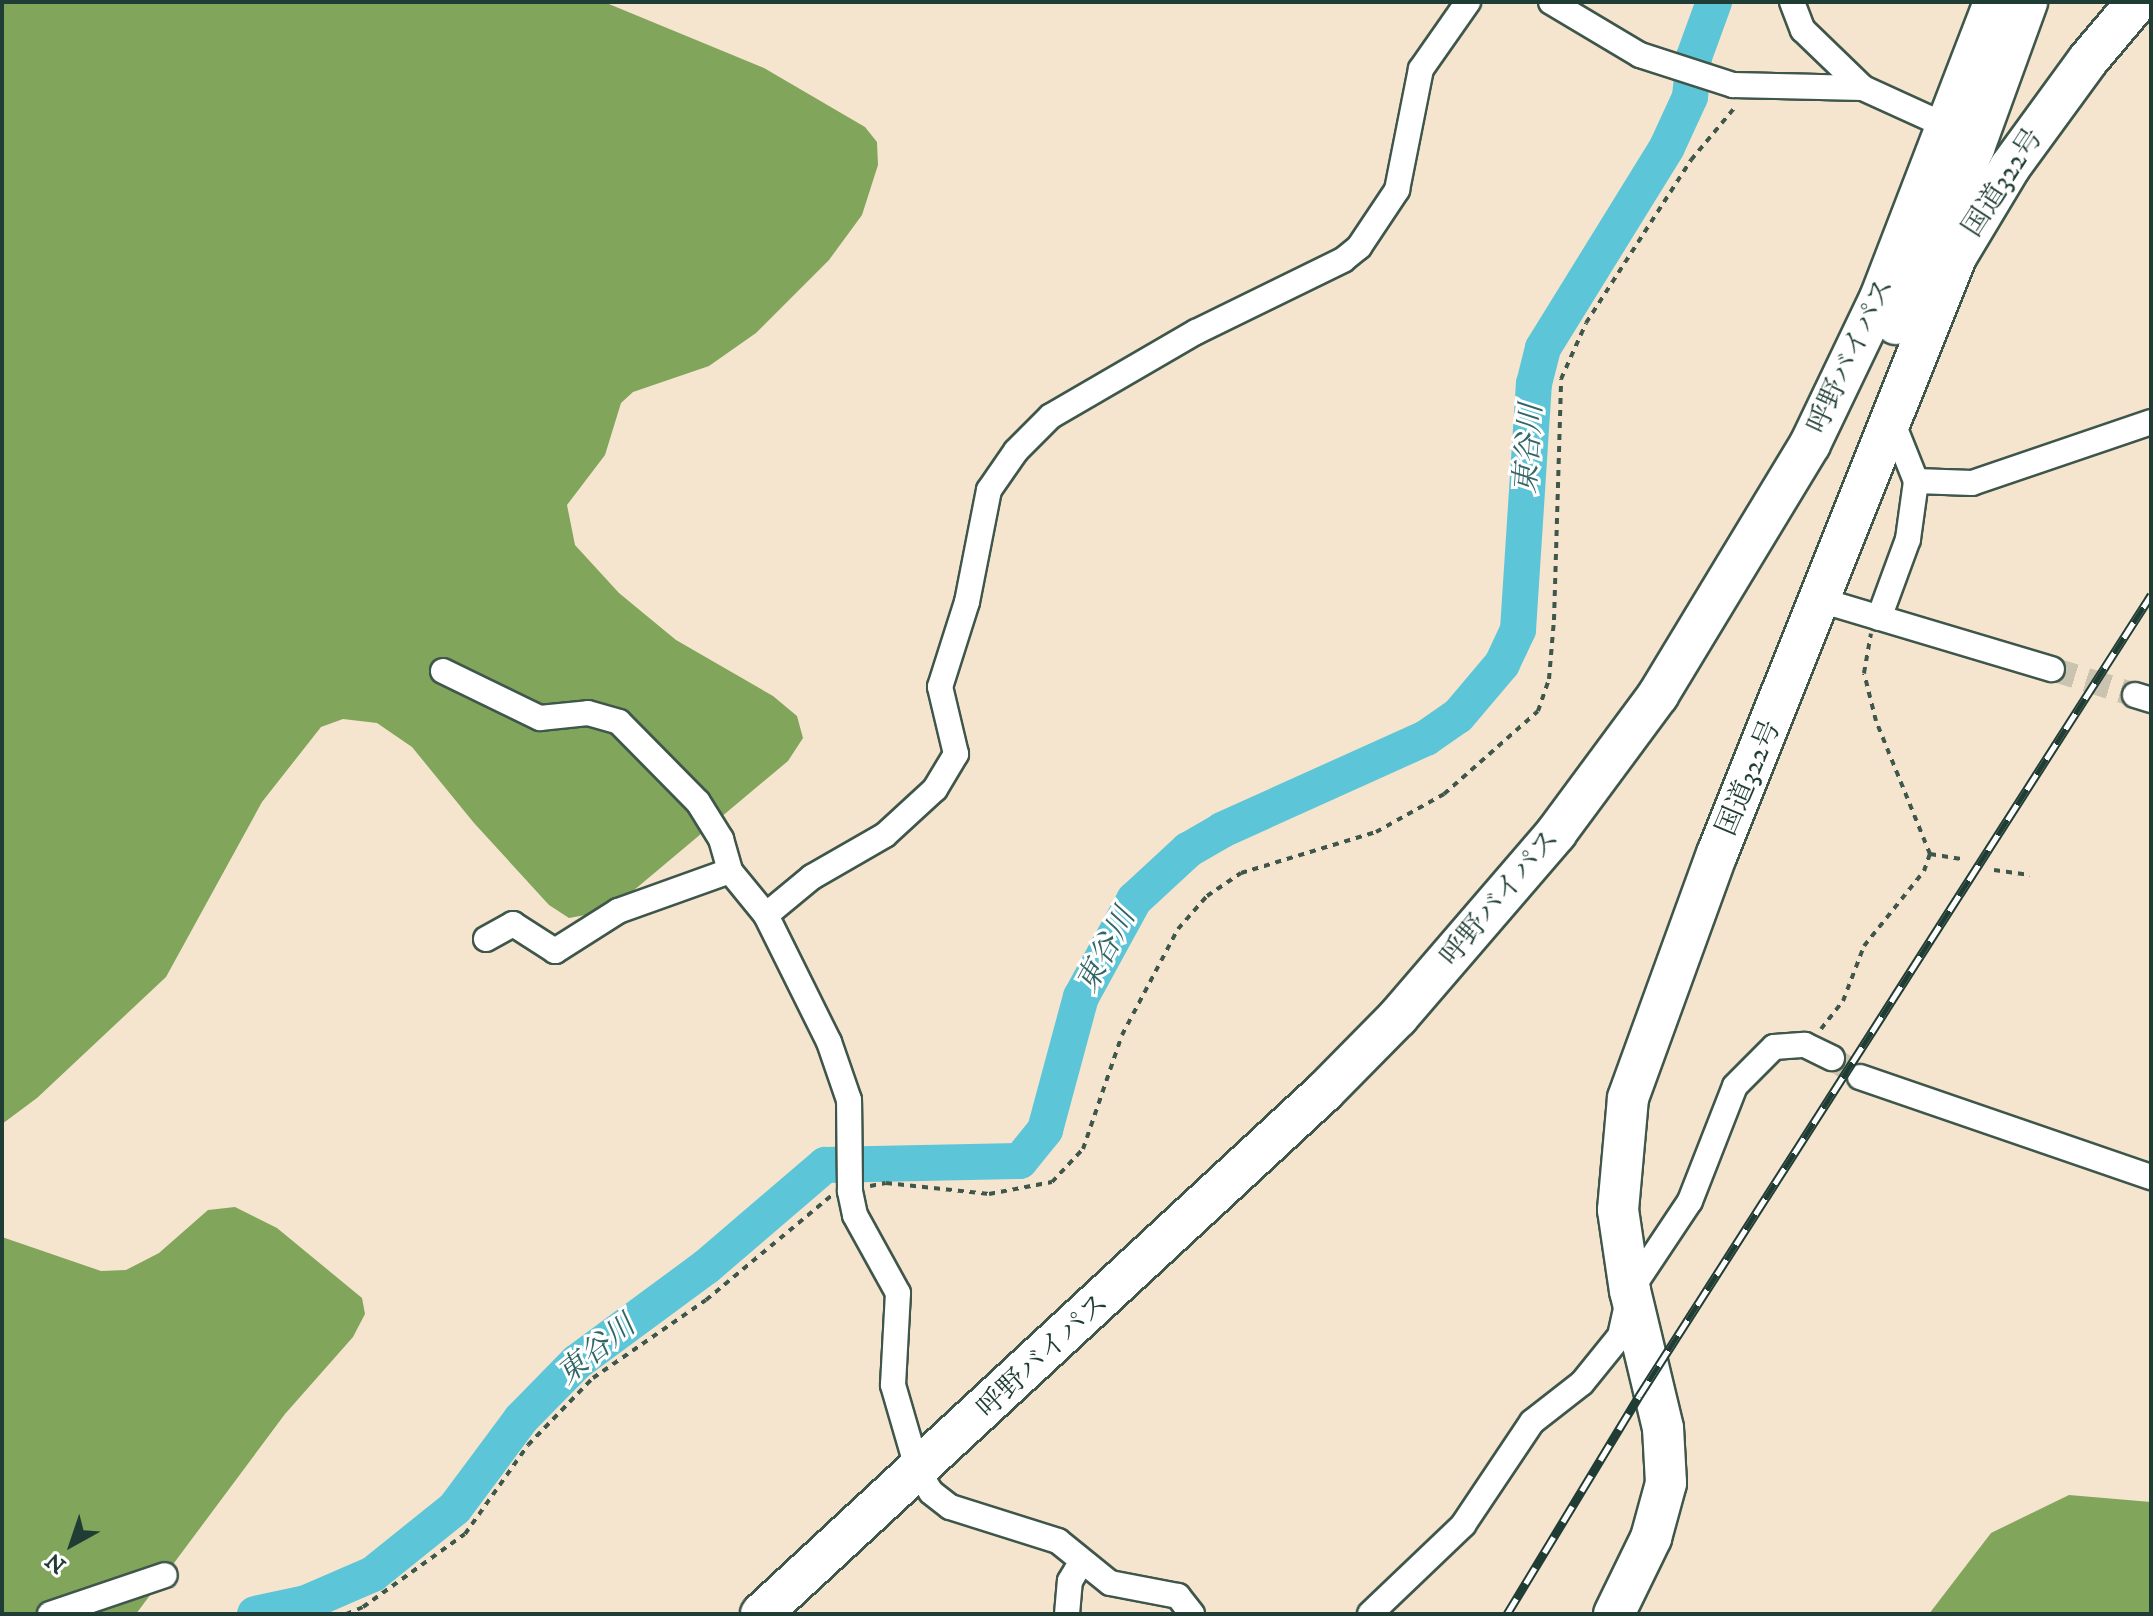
<!DOCTYPE html>
<html>
<head>
<meta charset="utf-8">
<style>
  body { margin:0 }
  #map { position:relative; width:2153px; height:1616px; overflow:hidden; background:#f5e5ce; font-family:"IM FELL DW Pica","Noto Serif JP",serif }
  div>[style] { position:absolute }
  .forest>* { inset:0; background:#80a55b }
  .river>* { height:36px; margin:-18px; padding:0 18px; transform-origin:18px; border-radius:18px; background:#5cc6d8 }
  .minor-tunnel>* { height:24px; margin-top:-12px; transform-origin:0; background:repeating-linear-gradient(90deg,#cac3af 0 24px,transparent 0 36px) }
  .path>* { height:4px; margin-top:-2px; transform-origin:0; background:repeating-linear-gradient(90deg,#3f564b 0 6px,transparent 0 12px) }
  .roads { filter:drop-shadow(2px 0 #3f564b) drop-shadow(-2px 0 #3f564b) drop-shadow(0 2px #3f564b) drop-shadow(0 -2px #3f564b) }
  .minor>* { height:24px; margin:-12px; padding:0 12px; transform-origin:12px; border-radius:12px; background:#fff }
  .trunk>* { height:40px; margin:-20px; padding:0 20px; transform-origin:20px; border-radius:20px; background:#fff }
  .rail>* { height:9px; margin-top:-4.5px; transform-origin:0; background:repeating-linear-gradient(90deg,#fff 0 18px,#1f3d34 0 36px); box-sizing:border-box; border-block:2px solid #1f3d34 }
  span { translate:-50% -50%; white-space:nowrap; text-align:center; line-height:1.15; -webkit-text-stroke:6px #fff; paint-order:stroke }
  .street-label { font-size:28px; color:#1f3d34 }
  .water-label { font-size:30px; color:#316665; font-style:italic }
  .frame { position:absolute; inset:0; border:4px solid #1f3d34; pointer-events:none }
  .north { position:absolute; left:32px; top:1504px; width:80px; height:80px; -webkit-text-stroke:6px #fff; paint-order:stroke; rotate:220deg; font-size:22px; font-weight:700; line-height:32px; text-align:center; color:#1f3d34 }
  .north::after { content:''; display:block; margin:auto; width:28px; height:36px; background:#1f3d34; clip-path:polygon(50% 0,100% 100%,50% 72%,0 100%) }
</style>
</head>
<body>
<div id="map">
  <div class="forest">
    <div style="clip-path:polygon(2px 2px,604px 2px,764px 68px,865px 127px,877px 142px,878px 165px,862px 215px,829px 260px,756px 333px,709px 366px,633px 392px,621px 403px,605px 455px,567px 505px,575px 545px,619px 593px,676px 640px,773px 696px,797px 716px,803px 738px,788px 761px,627px 896px,591px 914px,569px 918px,549px 905px,474px 823px,412px 747px,377px 723px,343px 719px,321px 727px,262px 802px,166px 977px,37px 1098px,2px 1124px)"></div>
    <div style="clip-path:polygon(235px 1207px,277px 1228px,362px 1298px,365px 1314px,353px 1337px,285px 1414px,136px 1614px,2px 1614px,2px 1237px,101px 1271px,126px 1270px,159px 1253px,208px 1210px)"></div>
    <div style="clip-path:polygon(2069px 1495px,2151px 1502px,2151px 1614px,1929px 1614px,1991px 1533px)"></div>
  </div>
  <div class="river">
    <div style="left:255px;top:1614px;width:52px;rotate:-12.2deg"></div>
    <div style="left:306px;top:1603px;width:73px;rotate:-23.4deg"></div>
    <div style="left:373px;top:1574px;width:105px;rotate:-38.8deg"></div>
    <div style="left:455px;top:1508px;width:111px;rotate:-53.4deg"></div>
    <div style="left:521px;top:1419px;width:80px;rotate:-45.5deg"></div>
    <div style="left:577px;top:1362px;width:160px;rotate:-36.4deg"></div>
    <div style="left:706px;top:1267px;width:157px;rotate:-40.6deg"></div>
    <div style="left:825px;top:1165px;width:195px;rotate:-1.2deg"></div>
    <div style="left:1020px;top:1161px;width:40px;rotate:-51deg"></div>
    <div style="left:1045px;top:1130px;width:138px;rotate:-74.9deg"></div>
    <div style="left:1081px;top:997px;width:111px;rotate:-61.3deg"></div>
    <div style="left:1134px;top:900px;width:74px;rotate:-42.8deg"></div>
    <div style="left:1188px;top:850px;width:39px;rotate:-30deg"></div>
    <div style="left:1222px;top:830px;width:224px;rotate:-24.3deg"></div>
    <div style="left:1426px;top:738px;width:39px;rotate:-35deg"></div>
    <div style="left:1458px;top:716px;width:68px;rotate:-49.8deg"></div>
    <div style="left:1502px;top:664px;width:38px;rotate:-65deg"></div>
    <div style="left:1518px;top:630px;width:247px;rotate:-86.3deg"></div>
    <div style="left:1534px;top:384px;width:37px;rotate:-76deg"></div>
    <div style="left:1543px;top:348px;width:236px;rotate:-58.3deg"></div>
    <div style="left:1667px;top:147px;width:55px;rotate:-65.3deg"></div>
    <div style="left:1690px;top:97px;width:40px;rotate:-84.3deg"></div>
    <div style="left:1694px;top:57px;width:59px;rotate:-70deg"></div>
  </div>
  <div class="minor-tunnel">
    <div style="left:2052px;top:669px;width:87px;rotate:17.4deg"></div>
    <div style="left:1832px;top:1058px;width:34px;rotate:34deg"></div>
  </div>
  <div class="path">
    <div style="left:1930px;top:854px;width:33px;rotate:9deg"></div>
    <div style="left:1994px;top:870px;width:36px;rotate:8deg"></div>
    <div style="left:1821px;top:1029px;width:36px;rotate:-52deg"></div>
    <div style="left:1843px;top:1001px;width:59px;rotate:-69.1deg"></div>
    <div style="left:1864px;top:946px;width:96px;rotate:-51.3deg"></div>
    <div style="left:1924px;top:871px;width:18px;rotate:-71deg"></div>
    <div style="left:1930px;top:854px;width:144px;rotate:-112.1deg"></div>
    <div style="left:1876px;top:721px;width:49px;rotate:-104deg"></div>
    <div style="left:1864px;top:673px;width:40px;rotate:-80deg"></div>
    <div style="left:870px;top:1186px;width:16px;rotate:-11deg"></div>
    <div style="left:886px;top:1183px;width:104px;rotate:6.1deg"></div>
    <div style="left:989px;top:1194px;width:64px;rotate:-10.8deg"></div>
    <div style="left:1052px;top:1182px;width:45px;rotate:-46.8deg"></div>
    <div style="left:1083px;top:1149px;width:120px;rotate:-71.1deg"></div>
    <div style="left:1122px;top:1035px;width:120px;rotate:-62.2deg"></div>
    <div style="left:1178px;top:929px;width:44px;rotate:-48.7deg"></div>
    <div style="left:1207px;top:896px;width:41px;rotate:-34.1deg"></div>
    <div style="left:1241px;top:873px;width:141px;rotate:-16.9deg"></div>
    <div style="left:1376px;top:832px;width:78px;rotate:-29.2deg"></div>
    <div style="left:1444px;top:794px;width:125px;rotate:-41.4deg"></div>
    <div style="left:1538px;top:711px;width:34px;rotate:-71deg"></div>
    <div style="left:1549px;top:679px;width:59px;rotate:-85.2deg"></div>
    <div style="left:1554px;top:620px;width:241px;rotate:-88.3deg"></div>
    <div style="left:1561px;top:379px;width:61px;rotate:-65.9deg"></div>
    <div style="left:1586px;top:323px;width:194px;rotate:-57.2deg"></div>
    <div style="left:1691px;top:160px;width:70px;rotate:-50.2deg"></div>
    <div style="left:346px;top:1614px;width:18px;rotate:-22deg"></div>
    <div style="left:363px;top:1607px;width:125px;rotate:-35.6deg"></div>
    <div style="left:465px;top:1534px;width:109px;rotate:-54.7deg"></div>
    <div style="left:528px;top:1445px;width:93px;rotate:-45.9deg"></div>
    <div style="left:593px;top:1378px;width:137px;rotate:-34.6deg"></div>
    <div style="left:706px;top:1300px;width:163px;rotate:-39.8deg"></div>
  </div>
  <div class="roads">
    <div class="minor">
      <div style="left:1551px;top:2px;width:104px;rotate:30.8deg"></div>
      <div style="left:1640px;top:55px;width:98px;rotate:17.9deg"></div>
      <div style="left:1733px;top:85px;width:130px;rotate:1.3deg"></div>
      <div style="left:1792px;top:2px;width:30px;rotate:69deg"></div>
      <div style="left:1803px;top:30px;width:83px;rotate:44deg"></div>
      <div style="left:1863px;top:88px;width:101px;rotate:24.5deg"></div>
      <div style="left:1890px;top:416px;width:70px;rotate:68.2deg"></div>
      <div style="left:1916px;top:481px;width:56px;rotate:2deg"></div>
      <div style="left:1972px;top:483px;width:189px;rotate:-18.8deg"></div>
      <div style="left:1820px;top:600px;width:242px;rotate:16.6deg"></div>
      <div style="left:1879px;top:618px;width:84px;rotate:-69.8deg"></div>
      <div style="left:1908px;top:539px;width:59px;rotate:-82.1deg"></div>
      <div style="left:443px;top:671px;width:108px;rotate:25.9deg"></div>
      <div style="left:540px;top:718px;width:48px;rotate:-5.9deg"></div>
      <div style="left:588px;top:713px;width:32px;rotate:16deg"></div>
      <div style="left:619px;top:722px;width:112px;rotate:45.4deg"></div>
      <div style="left:698px;top:802px;width:44px;rotate:58.1deg"></div>
      <div style="left:721px;top:839px;width:33px;rotate:74deg"></div>
      <div style="left:730px;top:871px;width:57px;rotate:50.7deg"></div>
      <div style="left:2135px;top:695px;width:17px;rotate:17deg"></div>
      <div style="left:486px;top:939px;width:31px;rotate:-29deg"></div>
      <div style="left:513px;top:924px;width:50px;rotate:32.7deg"></div>
      <div style="left:555px;top:951px;width:75px;rotate:-32.4deg"></div>
      <div style="left:618px;top:911px;width:119px;rotate:-19.7deg"></div>
      <div style="left:1860px;top:1077px;width:308px;rotate:19deg"></div>
      <div style="left:50px;top:1614px;width:121px;rotate:-18.7deg"></div>
      <div style="left:1067px;top:1614px;width:33px;rotate:-85deg"></div>
      <div style="left:1070px;top:1581px;width:23px;rotate:-59deg"></div>
      <div style="left:1192px;top:1614px;width:23px;rotate:-128deg"></div>
      <div style="left:1178px;top:1596px;width:69px;rotate:-169.2deg"></div>
      <div style="left:1110px;top:1583px;width:67px;rotate:-141.1deg"></div>
      <div style="left:1058px;top:1541px;width:113px;rotate:-162.5deg"></div>
      <div style="left:950px;top:1507px;width:24px;rotate:-142deg"></div>
      <div style="left:931px;top:1492px;width:25px;rotate:-122deg"></div>
      <div style="left:918px;top:1471px;width:90px;rotate:-106.2deg"></div>
      <div style="left:893px;top:1385px;width:92px;rotate:-86.9deg"></div>
      <div style="left:898px;top:1293px;width:89px;rotate:-118.9deg"></div>
      <div style="left:855px;top:1215px;width:25px;rotate:-102deg"></div>
      <div style="left:850px;top:1191px;width:91px;rotate:-90.6deg"></div>
      <div style="left:849px;top:1100px;width:61px;rotate:-109deg"></div>
      <div style="left:829px;top:1042px;width:142px;rotate:-116.4deg"></div>
      <div style="left:766px;top:915px;width:60px;rotate:-39.6deg"></div>
      <div style="left:812px;top:877px;width:84px;rotate:-29.9deg"></div>
      <div style="left:885px;top:835px;width:68px;rotate:-42.6deg"></div>
      <div style="left:935px;top:789px;width:41px;rotate:-59deg"></div>
      <div style="left:956px;top:754px;width:69px;rotate:-103.4deg"></div>
      <div style="left:940px;top:687px;width:89px;rotate:-72.4deg"></div>
      <div style="left:967px;top:602px;width:114px;rotate:-78.9deg"></div>
      <div style="left:989px;top:490px;width:47px;rotate:-55.3deg"></div>
      <div style="left:1016px;top:451px;width:49px;rotate:-45deg"></div>
      <div style="left:1051px;top:416px;width:168px;rotate:-30.1deg"></div>
      <div style="left:1196px;top:332px;width:164px;rotate:-26.1deg"></div>
      <div style="left:1343px;top:260px;width:21px;rotate:-39deg"></div>
      <div style="left:1359px;top:247px;width:69px;rotate:-56.3deg"></div>
      <div style="left:1397px;top:190px;width:123px;rotate:-78.8deg"></div>
      <div style="left:1421px;top:69px;width:82px;rotate:-55deg"></div>
      <div style="left:1370px;top:1614px;width:129px;rotate:-43.7deg"></div>
      <div style="left:1463px;top:1525px;width:124px;rotate:-56.2deg"></div>
      <div style="left:1532px;top:1422px;width:63px;rotate:-38deg"></div>
      <div style="left:1582px;top:1383px;width:60px;rotate:-51deg"></div>
      <div style="left:1620px;top:1336px;width:46px;rotate:-77.5deg"></div>
      <div style="left:1630px;top:1291px;width:108px;rotate:-56.3deg"></div>
      <div style="left:1690px;top:1201px;width:123px;rotate:-68.6deg"></div>
      <div style="left:1735px;top:1086px;width:55px;rotate:-45deg"></div>
      <div style="left:1774px;top:1047px;width:31px;rotate:-4deg"></div>
      <div style="left:1805px;top:1045px;width:30px;rotate:26deg"></div>
    </div>
    <div class="trunk">
      <div style="left:1896px;top:324px;width:193px;rotate:-66.1deg"></div>
      <div style="left:1974px;top:148px;width:155px;rotate:-70deg"></div>
      <div style="left:761px;top:1614px;width:768px;rotate:-42.84deg"></div>
      <div style="left:1324px;top:1092px;width:105px;rotate:-45.4deg"></div>
      <div style="left:1398px;top:1017px;width:243px;rotate:-49.3deg"></div>
      <div style="left:1556px;top:833px;width:172px;rotate:-53.5deg"></div>
      <div style="left:1658px;top:695px;width:293px;rotate:-58.8deg"></div>
      <div style="left:1810px;top:444px;width:162px;rotate:-64.4deg"></div>
      <div style="left:1880px;top:298px;width:317px;rotate:-68.9deg"></div>
      <div style="left:1614px;top:1614px;width:85px;rotate:-64deg"></div>
      <div style="left:1651px;top:1538px;width:57px;rotate:-74.7deg"></div>
      <div style="left:1666px;top:1483px;width:55px;rotate:-93.1deg"></div>
      <div style="left:1663px;top:1428px;width:141px;rotate:-103.5deg"></div>
      <div style="left:1630px;top:1291px;width:82px;rotate:-98.4deg"></div>
      <div style="left:1618px;top:1210px;width:112px;rotate:-84.9deg"></div>
      <div style="left:1628px;top:1098px;width:260px;rotate:-70deg"></div>
      <div style="left:1717px;top:854px;width:643px;rotate:-68.18deg"></div>
      <div style="left:1956px;top:257px;width:105px;rotate:-59deg"></div>
      <div style="left:2010px;top:167px;width:132px;rotate:-53.9deg"></div>
      <div style="left:2088px;top:60px;width:76px;rotate:-49.8deg"></div>
    </div>
  </div>
  <div class="rail">
    <div style="left:1507px;top:1614px;width:255px;rotate:-58.8deg"></div>
    <div style="left:1639px;top:1396px;width:951px;rotate:-57.41deg"></div>
  </div>
  <div class="street-label">
    <span style="left:2003px;top:183px;rotate:-57deg">国道322号</span>
    <span style="left:1851px;top:356px;rotate:-65deg">呼野バイパス</span>
    <span style="left:1749px;top:778px;rotate:-67deg">国道322号</span>
    <span style="left:1500px;top:898px;rotate:-50deg">呼野バイパス</span>
    <span style="left:1043px;top:1356px;rotate:-43deg">呼野バイパス</span>
  </div>
  <div class="water-label">
    <span style="left:1530px;top:449px;rotate:-86deg">東谷川</span>
    <span style="left:1107px;top:951px;rotate:-62deg">東谷川</span>
    <span style="left:597px;top:1351px;rotate:-39deg">東谷川</span>
  </div>
  <div class="frame"></div>
  <div class="north">N</div>
</div>
</body>
</html>
